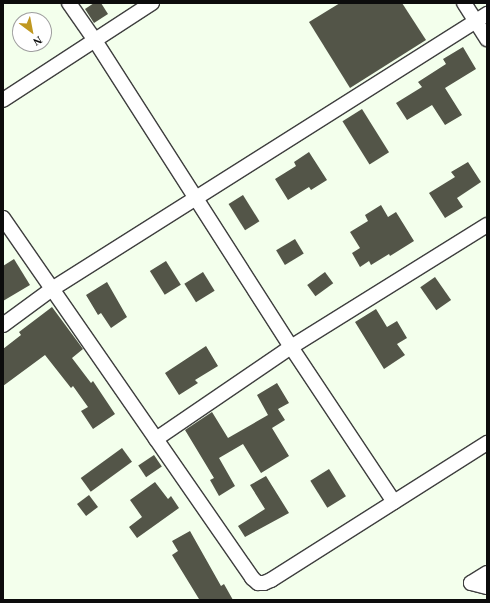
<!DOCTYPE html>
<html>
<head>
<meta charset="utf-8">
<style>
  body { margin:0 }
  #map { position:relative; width:490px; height:603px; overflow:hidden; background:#f3ffec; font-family:Georgia,serif }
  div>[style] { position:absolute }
  .building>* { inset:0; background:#535548; transform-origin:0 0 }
  .roads { filter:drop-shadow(1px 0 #3f3f3f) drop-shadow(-1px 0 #3f3f3f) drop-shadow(0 1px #3f3f3f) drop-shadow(0 -1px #3f3f3f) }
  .minor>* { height:14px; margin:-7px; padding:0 7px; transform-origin:7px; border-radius:7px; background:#fff }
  span { translate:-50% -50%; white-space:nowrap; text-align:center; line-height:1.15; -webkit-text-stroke:4px #fff; paint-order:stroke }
  .frame { position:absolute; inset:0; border:4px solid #0c0c0c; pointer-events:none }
  .north { position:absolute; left:12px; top:12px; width:40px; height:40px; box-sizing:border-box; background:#fff; border:1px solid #9e9e9e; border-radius:50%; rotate:148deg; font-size:11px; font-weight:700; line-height:16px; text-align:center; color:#0c0c0c }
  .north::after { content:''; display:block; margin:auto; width:14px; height:18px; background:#c09821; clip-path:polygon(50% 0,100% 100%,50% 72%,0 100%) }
</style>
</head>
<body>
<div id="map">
  <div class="building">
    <div style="clip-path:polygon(94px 3px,101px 3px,108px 14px,94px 23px,85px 9px)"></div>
    <div style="clip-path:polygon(340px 3px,402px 3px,426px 40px,350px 88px,309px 22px)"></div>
    <div style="clip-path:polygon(463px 47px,476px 69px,445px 88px,462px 115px,445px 125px,432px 105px,407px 120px,396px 103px,422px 87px,418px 82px,446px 64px,443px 59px)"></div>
    <div style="left:362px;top:109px;width:51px;height:23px;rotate:58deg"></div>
    <div style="clip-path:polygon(309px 152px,327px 180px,311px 190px,309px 187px,288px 200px,275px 179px,296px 166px,294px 162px)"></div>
    <div style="clip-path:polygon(468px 162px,481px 182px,457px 198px,463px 207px,445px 218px,429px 193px,455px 177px,451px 172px)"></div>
    <div style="left:243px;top:195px;width:31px;height:17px;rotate:58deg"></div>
    <div style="clip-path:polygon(381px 205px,388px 217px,396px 212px,414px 241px,390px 256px,389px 254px,371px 265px,369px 261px,360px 267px,352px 253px,360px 248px,350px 232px,368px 221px,365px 215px)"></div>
    <div style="left:295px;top:239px;width:17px;height:22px;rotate:59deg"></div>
    <div style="clip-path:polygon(14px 259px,30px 285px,3px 301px,3px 266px)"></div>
    <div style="left:166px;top:261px;width:28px;height:19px;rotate:58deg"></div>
    <div style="left:203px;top:272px;width:22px;height:22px;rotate:58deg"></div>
    <div style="left:325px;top:272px;width:14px;height:22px;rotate:54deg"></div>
    <div style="left:435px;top:277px;width:28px;height:18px;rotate:55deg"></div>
    <div style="clip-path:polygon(107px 282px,127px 317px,111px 328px,101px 313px,98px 315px,86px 295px)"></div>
    <div style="clip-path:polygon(52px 307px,83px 349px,72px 358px,91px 383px,93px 381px,115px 414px,93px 429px,81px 411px,88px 407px,73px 386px,71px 388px,45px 355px,3px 386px,3px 349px,21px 335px,19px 332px)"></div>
    <div style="clip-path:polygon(376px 309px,387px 327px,397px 321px,407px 338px,397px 344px,405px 355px,384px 369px,355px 322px)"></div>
    <div style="clip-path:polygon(206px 346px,218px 366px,195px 380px,198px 383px,179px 395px,165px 373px)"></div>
    <div style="clip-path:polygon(277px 383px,289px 403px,278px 409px,285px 420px,272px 428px,289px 456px,261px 473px,243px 444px,219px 458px,235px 486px,219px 496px,210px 480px,214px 478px,185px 430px,212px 412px,228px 438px,268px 415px,257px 395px)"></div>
    <div style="left:122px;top:448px;width:17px;height:51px;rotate:54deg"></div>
    <div style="left:154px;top:455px;width:14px;height:19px;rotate:56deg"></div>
    <div style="left:329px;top:469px;width:32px;height:22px;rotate:58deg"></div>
    <div style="clip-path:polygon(266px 476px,289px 513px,245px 537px,238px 526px,265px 509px,250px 485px)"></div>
    <div style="clip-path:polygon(155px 482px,168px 499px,171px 496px,179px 508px,137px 538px,129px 527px,142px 517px,130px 500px)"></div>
    <div style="left:89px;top:495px;width:15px;height:15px;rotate:53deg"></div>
    <div style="clip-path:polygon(190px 531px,221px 586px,224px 584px,233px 600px,196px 600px,199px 599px,172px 555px,178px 551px,172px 541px)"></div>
  </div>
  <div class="roads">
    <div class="minor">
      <div style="left:69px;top:3px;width:44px;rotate:55.2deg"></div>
      <div style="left:94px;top:39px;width:366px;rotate:57.4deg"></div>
      <div style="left:291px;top:347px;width:186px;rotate:56.4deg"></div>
      <div style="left:464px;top:3px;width:43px;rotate:57.4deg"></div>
      <div style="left:3px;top:100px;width:178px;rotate:-33.1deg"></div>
      <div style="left:3px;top:218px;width:438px;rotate:55.3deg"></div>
      <div style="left:252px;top:578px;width:8px;rotate:40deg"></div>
      <div style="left:258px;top:583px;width:6px"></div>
      <div style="left:264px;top:583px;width:8px;rotate:-23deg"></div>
      <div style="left:271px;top:580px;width:256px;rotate:-32.4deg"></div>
      <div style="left:3px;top:325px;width:61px;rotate:-36.3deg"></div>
      <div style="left:52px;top:289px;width:515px;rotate:-32.3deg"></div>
      <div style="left:156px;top:439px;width:163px;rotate:-34.3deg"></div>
      <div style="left:291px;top:347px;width:231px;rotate:-31.9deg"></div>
      <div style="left:471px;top:583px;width:19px;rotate:-32deg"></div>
      <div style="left:471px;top:583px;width:16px;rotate:14deg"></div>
    </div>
  </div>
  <div class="frame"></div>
  <div class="north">N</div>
</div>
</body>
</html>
